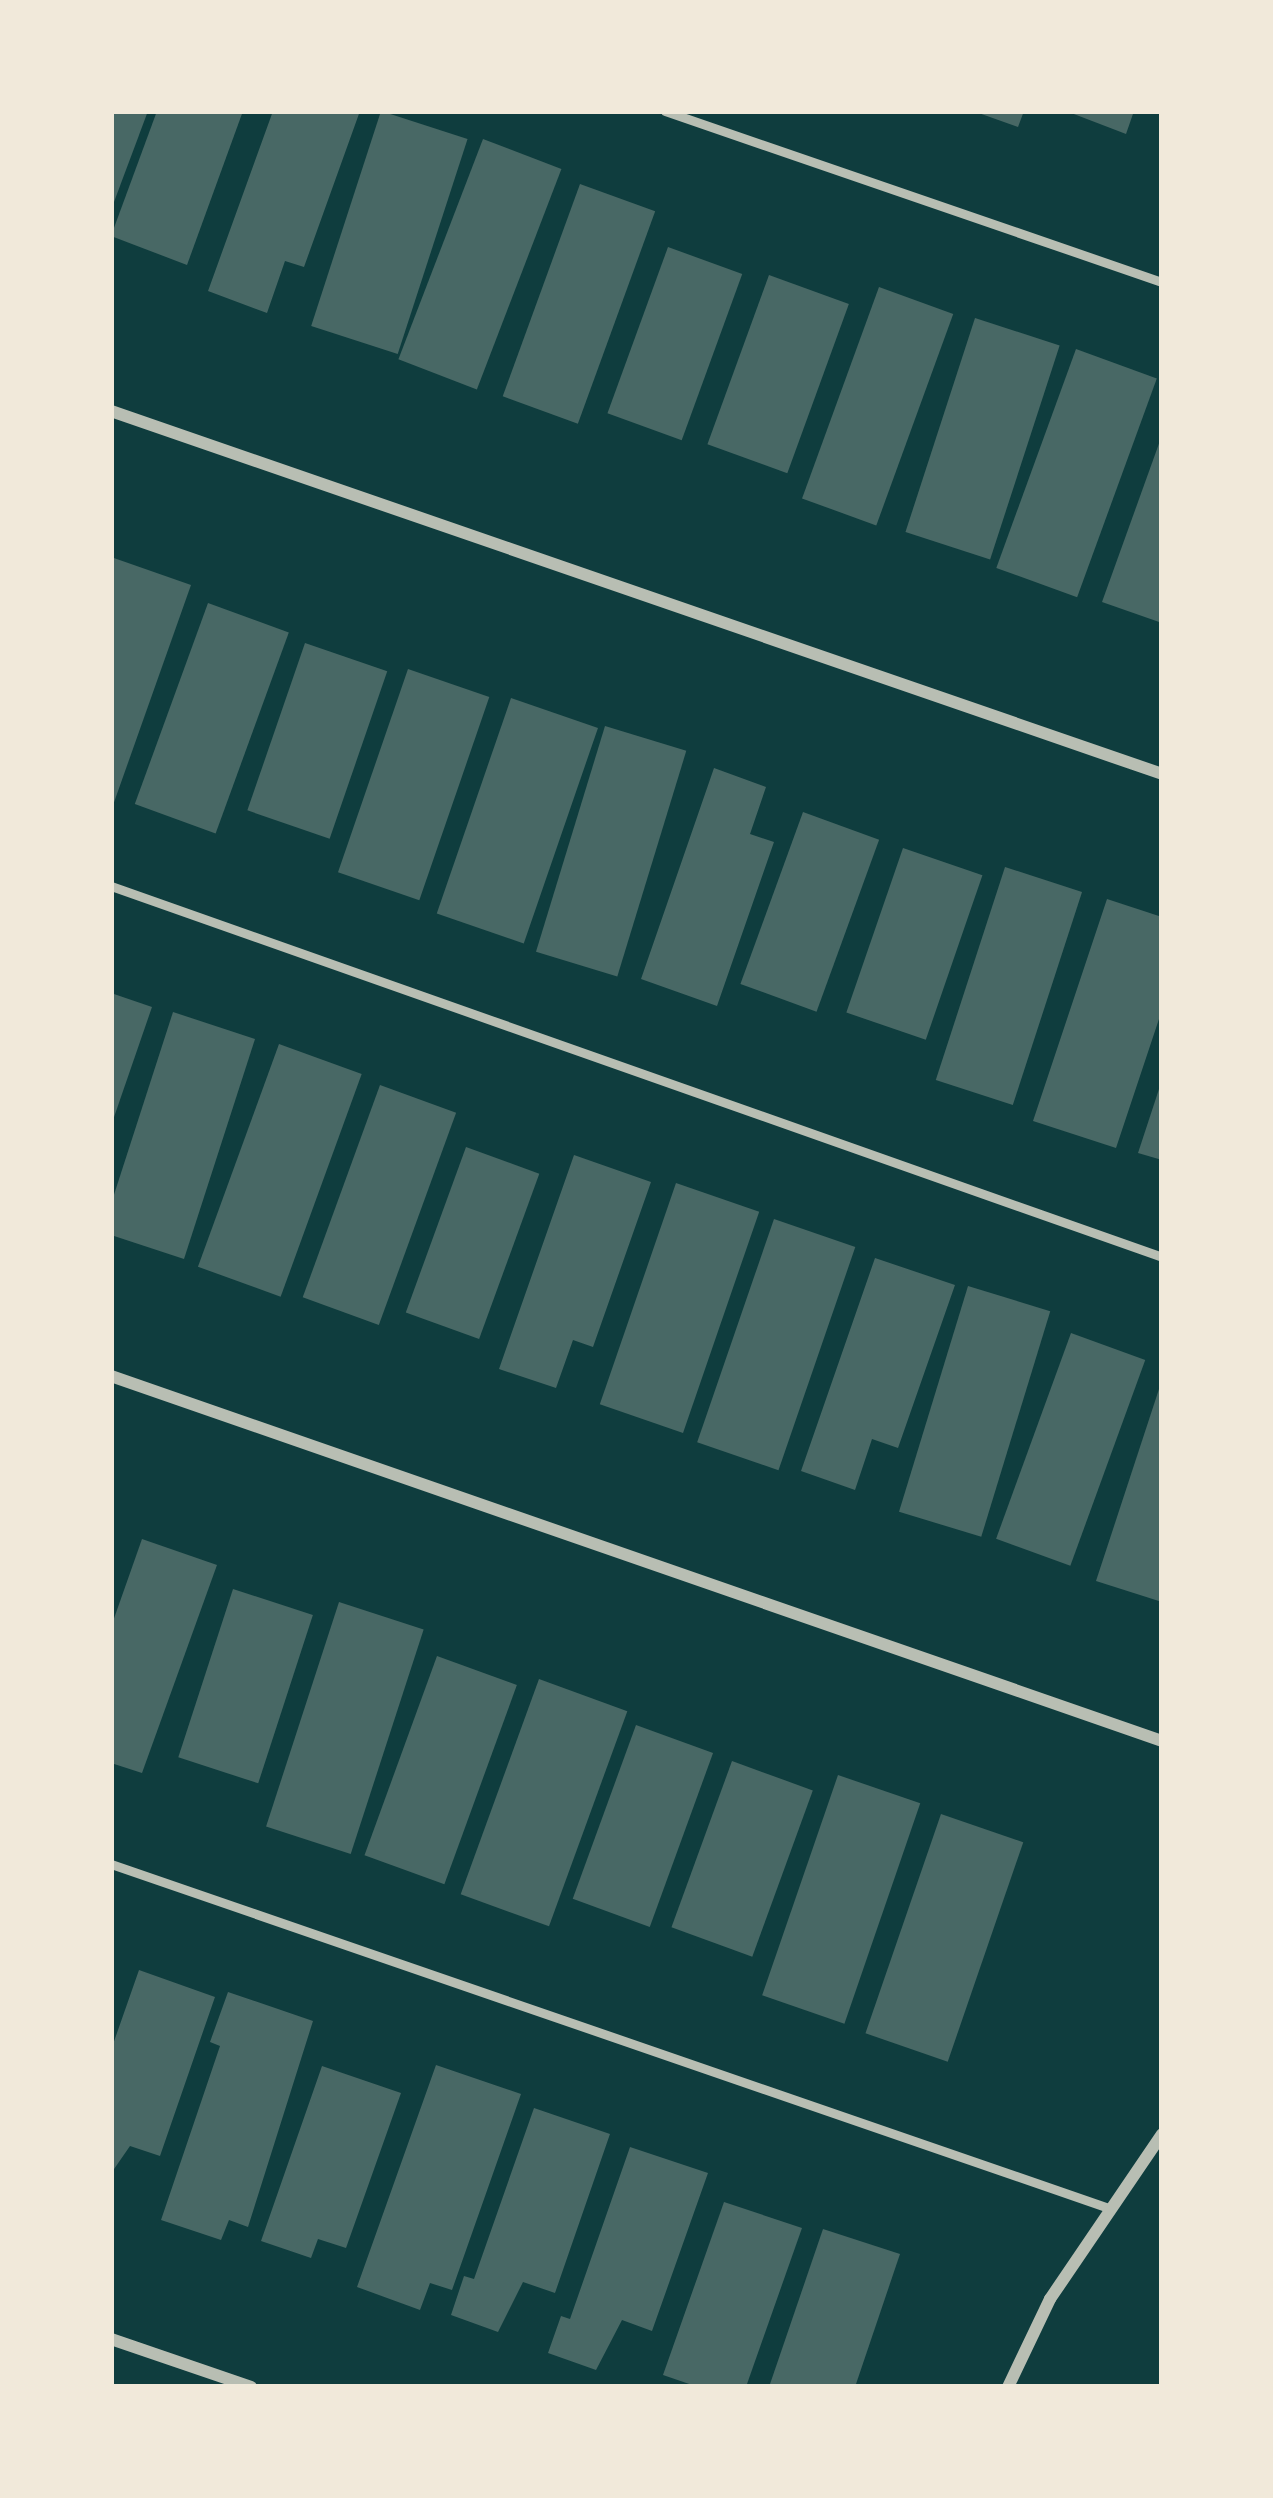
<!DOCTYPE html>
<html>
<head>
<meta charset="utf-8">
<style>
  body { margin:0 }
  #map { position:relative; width:1273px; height:2498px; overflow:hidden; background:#0f3d3e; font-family:Raleway,sans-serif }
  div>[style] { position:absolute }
  .building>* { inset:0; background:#486865; transform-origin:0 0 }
  .service>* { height:9px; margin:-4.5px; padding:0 4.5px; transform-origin:4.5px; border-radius:4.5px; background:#b8beb3 }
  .minor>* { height:12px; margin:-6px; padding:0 6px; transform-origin:6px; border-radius:6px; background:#b8beb3 }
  span { translate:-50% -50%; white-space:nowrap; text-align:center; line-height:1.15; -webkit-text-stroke:12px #f1e9da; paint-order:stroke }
  .frame { position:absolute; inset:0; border:114px solid #f1e9da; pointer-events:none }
</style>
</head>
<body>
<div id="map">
  <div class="building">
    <div style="clip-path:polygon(111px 111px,148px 111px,111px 210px)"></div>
    <div style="clip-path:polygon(157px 111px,243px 111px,187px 265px,111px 236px)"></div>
    <div style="clip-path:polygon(273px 111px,360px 111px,304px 267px,285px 261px,267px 313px,208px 291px)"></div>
    <div style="left:381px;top:111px;width:91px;height:226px;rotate:18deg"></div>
    <div style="clip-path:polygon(973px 111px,1024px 111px,1018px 127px)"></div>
    <div style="clip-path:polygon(1066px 111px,1134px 111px,1126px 134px)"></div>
    <div style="left:483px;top:139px;width:84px;height:236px;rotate:21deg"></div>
    <div style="left:580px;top:184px;width:80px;height:226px;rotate:20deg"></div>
    <div style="left:668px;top:247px;width:79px;height:177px;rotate:20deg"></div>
    <div style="left:769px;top:275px;width:85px;height:180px;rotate:20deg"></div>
    <div style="left:879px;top:287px;width:79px;height:225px;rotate:20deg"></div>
    <div style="left:975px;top:318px;width:89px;height:225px;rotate:18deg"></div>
    <div style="left:1076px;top:349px;width:86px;height:233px;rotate:20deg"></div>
    <div style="clip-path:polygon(1161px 438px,1162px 438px,1162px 623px,1102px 602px)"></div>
    <div style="clip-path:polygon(111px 557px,191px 585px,112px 808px,111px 808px)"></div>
    <div style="left:208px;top:603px;width:86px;height:214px;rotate:20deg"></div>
    <div style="left:305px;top:643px;width:87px;height:177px;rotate:19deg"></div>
    <div style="left:408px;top:669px;width:86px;height:215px;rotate:19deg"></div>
    <div style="left:511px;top:698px;width:92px;height:228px;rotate:19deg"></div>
    <div style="left:605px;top:726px;width:85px;height:236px;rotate:17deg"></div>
    <div style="clip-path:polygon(714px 768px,766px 787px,750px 834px,774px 842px,717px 1006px,641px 979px)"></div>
    <div style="left:803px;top:812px;width:81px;height:183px;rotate:20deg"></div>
    <div style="left:903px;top:848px;width:84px;height:174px;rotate:19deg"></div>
    <div style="left:1005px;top:867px;width:81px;height:224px;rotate:18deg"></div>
    <div style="clip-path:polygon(1107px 899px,1162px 917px,1162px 1010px,1116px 1148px,1033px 1121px)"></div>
    <div style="clip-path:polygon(111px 993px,152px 1007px,112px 1123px,111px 1123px)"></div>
    <div style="clip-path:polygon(173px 1012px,255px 1039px,184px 1259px,111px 1235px,111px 1204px)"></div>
    <div style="left:279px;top:1044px;width:88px;height:237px;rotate:20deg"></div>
    <div style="clip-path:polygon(1161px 1083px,1162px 1083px,1162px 1160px,1138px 1153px)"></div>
    <div style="left:380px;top:1085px;width:81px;height:226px;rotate:20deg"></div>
    <div style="left:466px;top:1147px;width:78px;height:176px;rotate:20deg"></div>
    <div style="clip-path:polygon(574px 1155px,651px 1182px,593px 1347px,573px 1340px,556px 1388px,499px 1369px)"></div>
    <div style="left:676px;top:1183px;width:88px;height:234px;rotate:19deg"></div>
    <div style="left:774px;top:1219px;width:86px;height:236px;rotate:19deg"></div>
    <div style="clip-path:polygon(875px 1258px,955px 1285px,898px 1448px,872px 1439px,855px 1490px,801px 1471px)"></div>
    <div style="left:968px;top:1286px;width:86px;height:236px;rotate:17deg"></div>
    <div style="left:1071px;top:1333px;width:79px;height:219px;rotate:20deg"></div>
    <div style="clip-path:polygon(1161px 1383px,1162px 1383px,1162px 1602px,1096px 1581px)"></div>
    <div style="clip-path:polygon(142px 1539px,217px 1565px,142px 1773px,111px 1763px,111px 1627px)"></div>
    <div style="left:233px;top:1589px;width:84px;height:177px;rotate:18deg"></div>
    <div style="left:339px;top:1602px;width:89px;height:236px;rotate:18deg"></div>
    <div style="left:437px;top:1656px;width:85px;height:212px;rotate:20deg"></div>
    <div style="left:539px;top:1679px;width:94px;height:229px;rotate:20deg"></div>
    <div style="left:636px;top:1725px;width:82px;height:185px;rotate:20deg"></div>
    <div style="left:732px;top:1761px;width:86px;height:177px;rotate:20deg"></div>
    <div style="left:838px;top:1775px;width:87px;height:233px;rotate:19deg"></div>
    <div style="left:941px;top:1814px;width:87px;height:232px;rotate:19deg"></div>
    <div style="clip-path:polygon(139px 1970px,215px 1997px,160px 2156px,130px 2146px,112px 2172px,111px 2050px)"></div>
    <div style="clip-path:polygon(228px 1992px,313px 2021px,248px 2227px,229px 2220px,221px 2240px,161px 2220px,220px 2046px,210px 2042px)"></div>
    <div style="clip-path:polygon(436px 2065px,521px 2094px,452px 2290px,430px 2283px,420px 2310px,357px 2287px)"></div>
    <div style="clip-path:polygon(322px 2066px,401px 2093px,346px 2248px,318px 2239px,311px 2258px,261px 2241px)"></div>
    <div style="clip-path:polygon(534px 2108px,610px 2134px,555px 2293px,523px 2282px,498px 2332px,451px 2315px,464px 2276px,474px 2279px)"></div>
    <div style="clip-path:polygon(630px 2147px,708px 2173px,652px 2331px,622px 2320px,596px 2370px,548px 2353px,561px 2316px,570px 2319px)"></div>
    <div style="clip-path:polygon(724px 2202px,802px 2228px,747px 2384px,698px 2387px,663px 2375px)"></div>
    <div style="clip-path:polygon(823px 2229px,900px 2254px,855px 2387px,769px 2387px)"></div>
  </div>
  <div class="service">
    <div style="left:665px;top:111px;width:526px;rotate:18.99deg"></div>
    <div style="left:111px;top:886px;width:1115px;rotate:19.44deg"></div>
    <div style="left:111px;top:1864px;width:1056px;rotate:19.02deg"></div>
  </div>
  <div class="minor">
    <div style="left:111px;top:411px;width:1112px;rotate:19.05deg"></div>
    <div style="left:111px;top:1376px;width:1113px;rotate:19.15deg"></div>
    <div style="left:111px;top:2339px;width:148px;rotate:18.9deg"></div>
    <div style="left:1008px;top:2387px;width:98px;rotate:-64.5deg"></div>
    <div style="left:1050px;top:2299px;width:199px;rotate:-55.8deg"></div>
  </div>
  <div class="frame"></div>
</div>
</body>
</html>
